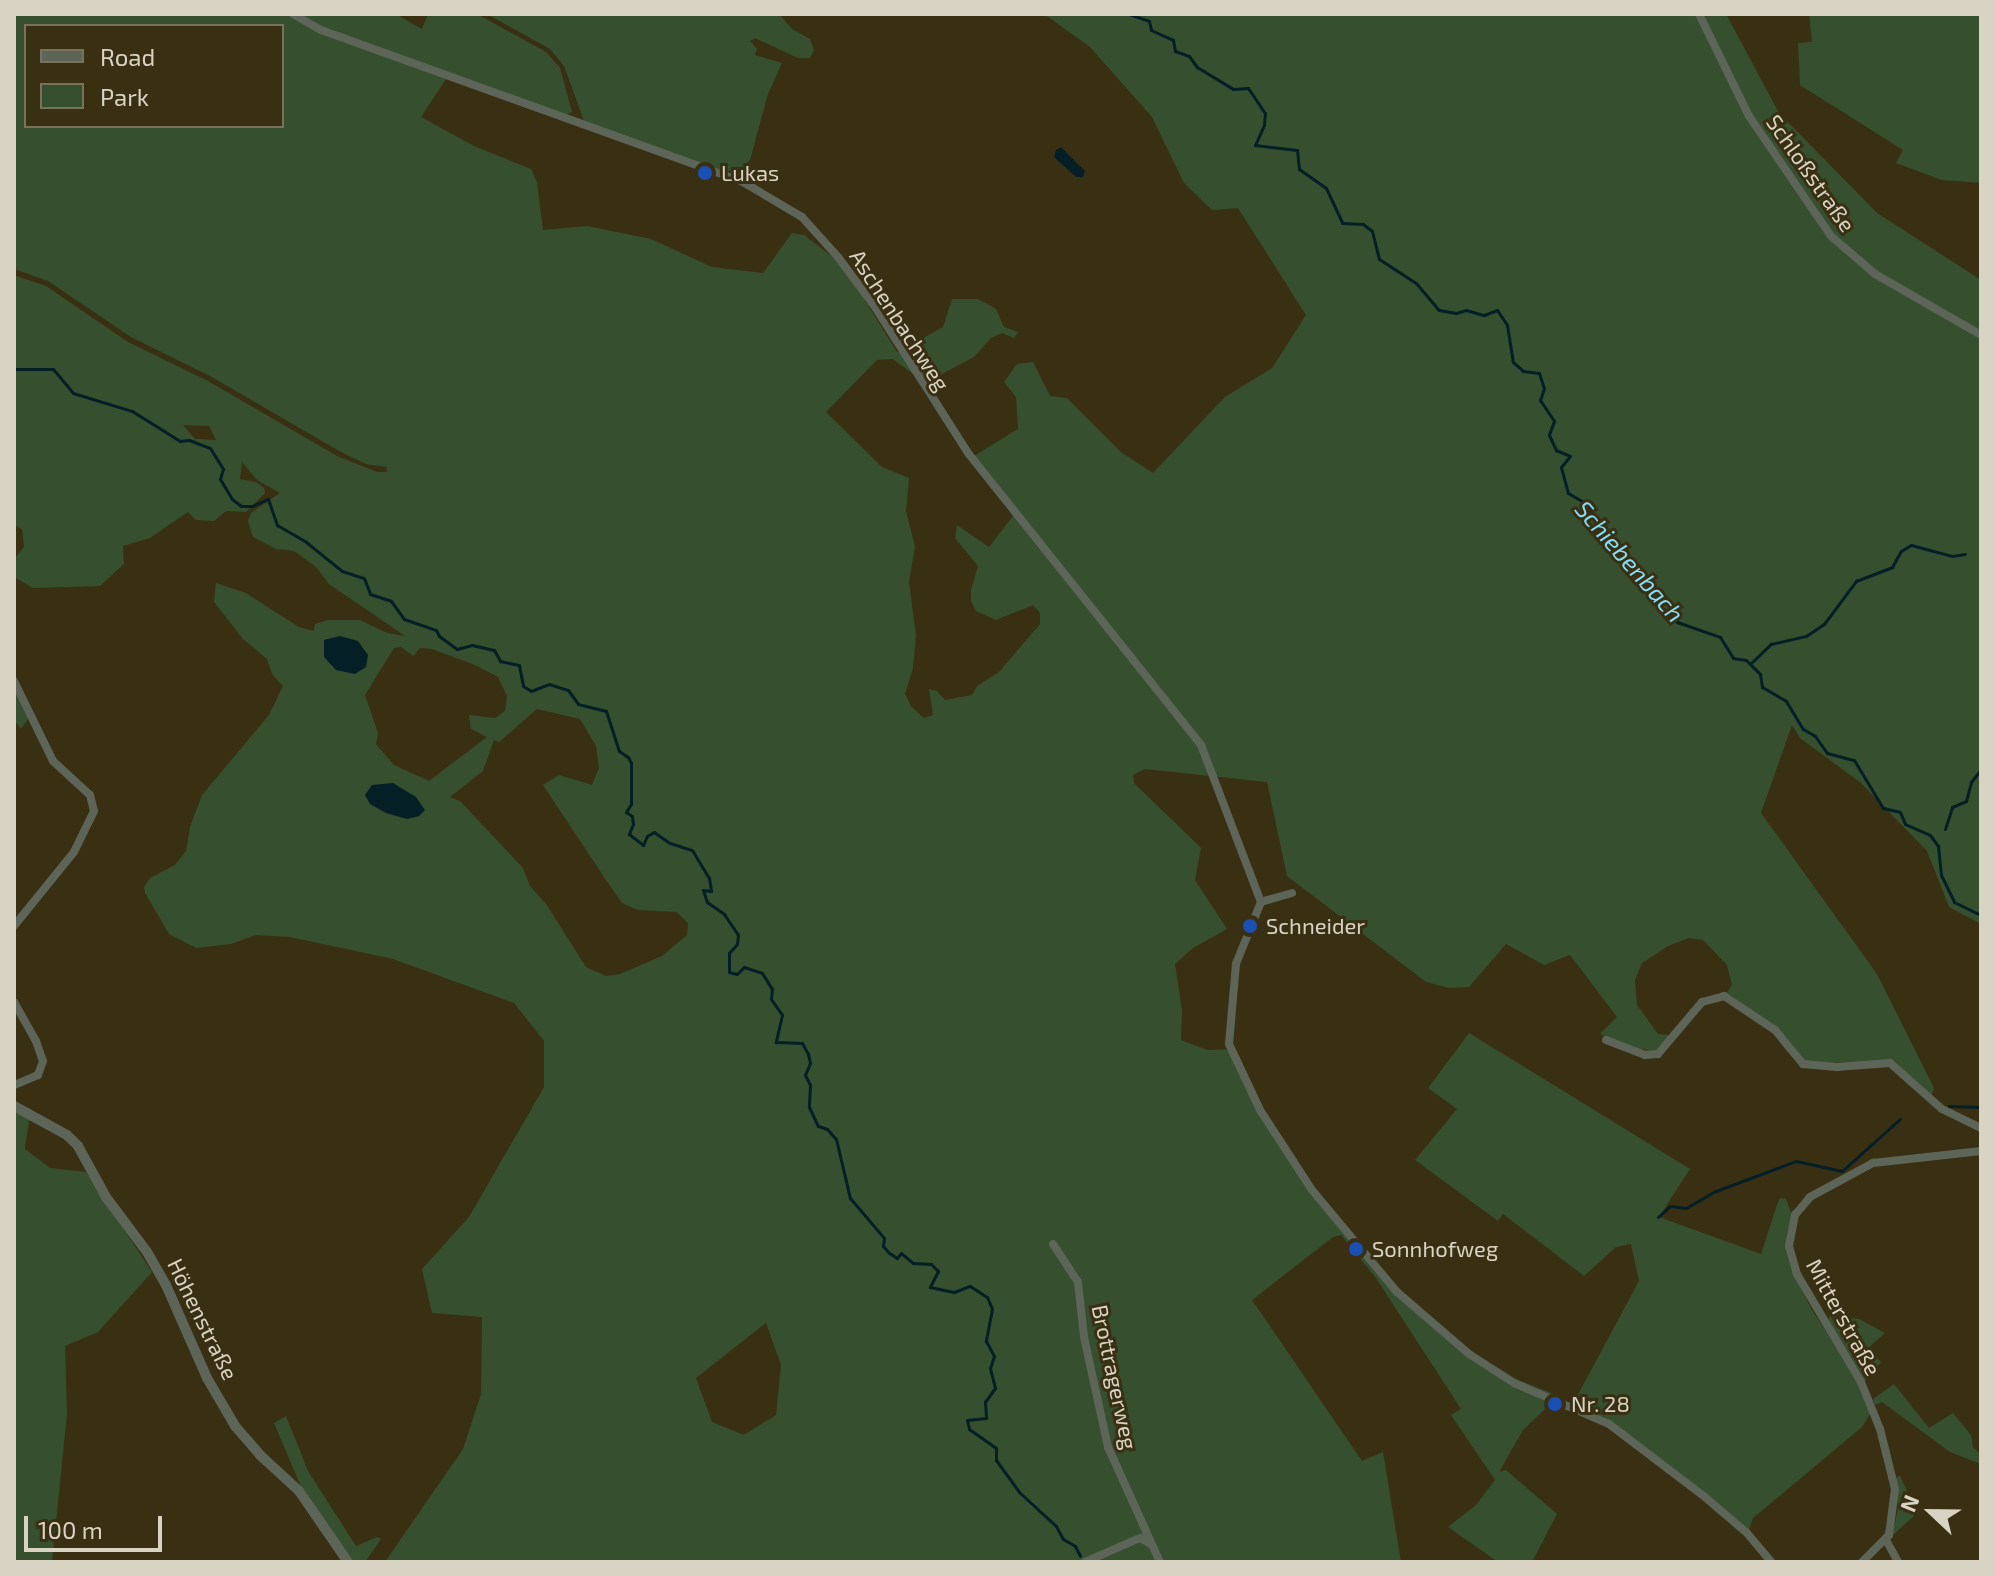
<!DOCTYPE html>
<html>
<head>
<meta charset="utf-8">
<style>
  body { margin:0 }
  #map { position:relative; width:1995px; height:1576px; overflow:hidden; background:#393013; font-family:"Exo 2",sans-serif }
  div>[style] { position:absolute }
  .green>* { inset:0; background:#364f2f }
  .water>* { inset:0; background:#041f26 }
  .stream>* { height:3px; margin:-1.5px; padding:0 1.5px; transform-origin:1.5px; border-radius:1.5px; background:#041f26 }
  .minor>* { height:8px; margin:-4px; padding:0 4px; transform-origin:4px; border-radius:4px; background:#5d6458 }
  .tertiary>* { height:10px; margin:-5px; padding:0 5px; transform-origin:5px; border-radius:5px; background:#5d6458 }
  .dots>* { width:22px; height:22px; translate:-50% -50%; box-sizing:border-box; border:4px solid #393013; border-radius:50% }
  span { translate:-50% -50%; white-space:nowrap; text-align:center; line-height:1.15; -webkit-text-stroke:6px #393013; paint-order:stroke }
  .poi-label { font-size:22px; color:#d8d3c2 }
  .left { translate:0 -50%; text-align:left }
  .street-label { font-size:22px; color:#d8d3c2 }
  .water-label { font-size:24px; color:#83ddf7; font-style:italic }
  .frame { position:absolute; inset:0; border:16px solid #d8d3c2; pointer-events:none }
  .legend { position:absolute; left:24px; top:24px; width:260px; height:104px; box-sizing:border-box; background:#393013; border:2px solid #797159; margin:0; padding:10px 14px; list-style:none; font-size:24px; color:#d8d3c2 }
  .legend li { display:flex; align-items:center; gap:16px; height:40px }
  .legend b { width:40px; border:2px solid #797159 }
  .north { position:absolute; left:1891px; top:1472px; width:80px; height:80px; -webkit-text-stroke:6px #393013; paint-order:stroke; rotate:292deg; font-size:22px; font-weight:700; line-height:32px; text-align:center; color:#d8d3c2 }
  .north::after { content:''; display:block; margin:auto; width:28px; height:36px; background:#d8d3c2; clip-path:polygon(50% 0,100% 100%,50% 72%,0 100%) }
  .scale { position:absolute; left:24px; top:1516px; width:138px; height:36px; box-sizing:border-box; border:4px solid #d8d3c2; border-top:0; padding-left:10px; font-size:24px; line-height:28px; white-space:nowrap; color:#d8d3c2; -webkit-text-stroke:6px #393013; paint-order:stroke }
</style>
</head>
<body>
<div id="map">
  <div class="green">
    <div style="clip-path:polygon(evenodd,14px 14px,396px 14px,422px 29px,428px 14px,477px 14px,546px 52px,560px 68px,572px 112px,566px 115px,450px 73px,421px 117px,474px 146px,531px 169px,537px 182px,543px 230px,587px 226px,651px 239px,712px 267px,763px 273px,792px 233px,804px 235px,834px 258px,853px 281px,897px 352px,911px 352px,918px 341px,943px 327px,952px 299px,978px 299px,996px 309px,1004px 327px,1018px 332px,1014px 338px,1002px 333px,991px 338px,974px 357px,925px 383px,893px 359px,877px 360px,826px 412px,882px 467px,909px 478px,906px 511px,915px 547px,909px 582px,916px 635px,913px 668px,905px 694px,911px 706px,924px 718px,933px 715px,929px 689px,937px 691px,945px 700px,972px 695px,977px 686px,999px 672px,1040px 624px,1040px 613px,1033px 605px,996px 620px,976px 611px,971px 601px,971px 590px,978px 566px,955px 538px,957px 525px,989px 547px,1016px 512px,974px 456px,1018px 429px,1016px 397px,1004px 382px,1017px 364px,1033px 362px,1050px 396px,1067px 398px,1122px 453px,1153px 473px,1225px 397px,1272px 368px,1306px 315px,1238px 208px,1212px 210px,1184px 183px,1152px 117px,1090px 47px,1044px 14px,1726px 14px,1779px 113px,1877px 213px,1981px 280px,1981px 924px,1949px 907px,1927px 851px,1861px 783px,1800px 738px,1792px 725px,1761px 813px,1877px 974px,1934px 1088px,1931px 1097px,1891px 1062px,1804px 1063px,1784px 1036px,1726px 994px,1732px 985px,1727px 965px,1703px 940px,1689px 938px,1668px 946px,1642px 963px,1635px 980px,1637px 1005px,1658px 1034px,1670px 1035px,1654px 1052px,1621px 1044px,1600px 1034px,1617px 1017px,1570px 955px,1544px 965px,1506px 944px,1469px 987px,1449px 988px,1426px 982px,1287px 876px,1267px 782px,1145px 769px,1133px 775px,1134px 783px,1201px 848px,1195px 880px,1227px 929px,1193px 948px,1175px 964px,1182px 1010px,1181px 1040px,1207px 1050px,1233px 1049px,1263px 1108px,1315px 1188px,1393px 1283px,1471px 1351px,1516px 1379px,1559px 1396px,1523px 1430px,1499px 1472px,1506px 1470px,1557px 1514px,1532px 1562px,1498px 1562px,1448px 1527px,1476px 1505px,1495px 1480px,1451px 1415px,1461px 1409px,1376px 1278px,1341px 1235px,1333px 1237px,1252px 1300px,1362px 1461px,1383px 1452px,1401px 1562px,385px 1562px,463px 1449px,481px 1394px,482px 1317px,432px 1313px,422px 1269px,469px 1217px,544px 1087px,544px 1041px,514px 1003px,393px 959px,290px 937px,256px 935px,231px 944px,196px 948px,169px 934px,145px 893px,144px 887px,150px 878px,175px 865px,186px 851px,190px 827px,202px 795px,269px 715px,283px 686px,272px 674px,267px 659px,243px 639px,214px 602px,216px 583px,246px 593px,299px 627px,314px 631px,315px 624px,328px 620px,360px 620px,387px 633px,405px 636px,329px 584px,316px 567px,294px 551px,276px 549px,253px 537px,248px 521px,251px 513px,280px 493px,257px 480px,242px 462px,240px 479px,256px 482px,264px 488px,265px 493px,246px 512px,226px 511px,214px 521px,196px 520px,188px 512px,150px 538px,123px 546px,124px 564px,100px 586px,33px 588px,14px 577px,14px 559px,24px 547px,22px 529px,14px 525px,14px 275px,46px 286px,128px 342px,208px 381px,337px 456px,377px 472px,387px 472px,387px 467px,366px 464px,339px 451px,210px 376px,131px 337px,48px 281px,14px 269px,14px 14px,26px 26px,282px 26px,282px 126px,26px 126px,26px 26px,14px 14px,183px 425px,209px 426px,216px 440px,195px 439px,183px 425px,14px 14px,401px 647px,413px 656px,420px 648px,432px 649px,475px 665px,498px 677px,507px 696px,505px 711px,495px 718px,469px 715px,471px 729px,487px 737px,429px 781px,394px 765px,376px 744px,378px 733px,365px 695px,394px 648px,401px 647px,14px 14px,537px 709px,580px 719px,596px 746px,599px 768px,592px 785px,559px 775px,543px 785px,610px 886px,622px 903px,638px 910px,677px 912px,688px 923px,687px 935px,662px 956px,620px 974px,606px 976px,586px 967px,546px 904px,530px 886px,523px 868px,460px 801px,450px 797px,483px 771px,494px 740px,499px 742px,537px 709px,14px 14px,766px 1323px,781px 1365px,776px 1415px,744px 1435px,712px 1422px,696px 1378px,766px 1323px)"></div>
    <div style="clip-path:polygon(487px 14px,779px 14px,792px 29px,810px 39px,814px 50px,810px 58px,798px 58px,755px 38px,750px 41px,757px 49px,755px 55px,782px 63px,768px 94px,750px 160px,743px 167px,726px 172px,584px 121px,564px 66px,550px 49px)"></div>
    <div style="clip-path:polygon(1809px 14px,1981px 14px,1981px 183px,1942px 180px,1896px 163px,1903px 150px,1800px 85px,1798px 43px,1812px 42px)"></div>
    <div style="clip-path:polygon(14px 686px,29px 718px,21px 729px,14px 720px)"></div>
    <div style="clip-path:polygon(1469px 1033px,1690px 1169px,1659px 1217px,1761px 1254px,1777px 1205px,1780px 1198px,1786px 1199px,1792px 1215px,1790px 1224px,1794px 1275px,1812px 1310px,1848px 1364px,1871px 1412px,1862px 1427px,1753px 1518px,1749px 1530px,1611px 1421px,1574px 1402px,1639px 1281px,1631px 1244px,1616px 1247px,1584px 1276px,1503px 1214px,1498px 1221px,1415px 1160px,1457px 1109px,1428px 1088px)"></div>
    <div style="clip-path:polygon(14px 1110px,29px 1120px,25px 1149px,50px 1168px,86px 1172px,152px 1272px,98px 1332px,65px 1346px,67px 1414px,52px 1562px,14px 1562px)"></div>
    <div style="clip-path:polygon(1830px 1315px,1859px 1319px,1885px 1333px,1868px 1348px,1881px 1362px,1865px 1381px,1828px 1323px)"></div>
    <div style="clip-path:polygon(1894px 1384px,1929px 1428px,1953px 1413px,1971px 1435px,1973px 1447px,1981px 1455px,1981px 1464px,1950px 1452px,1882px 1402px,1875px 1405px,1873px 1399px)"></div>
    <div style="clip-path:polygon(286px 1416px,308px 1471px,356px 1546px,377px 1537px,381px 1539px,365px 1562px,352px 1562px,302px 1489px,274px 1423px)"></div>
    <div style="clip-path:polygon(1900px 1476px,1917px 1513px,1892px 1536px,1898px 1510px,1896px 1478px)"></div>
  </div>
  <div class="water">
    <div style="clip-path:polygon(1061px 147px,1085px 171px,1083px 177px,1076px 177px,1054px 157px,1056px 150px)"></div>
    <div style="clip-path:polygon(340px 636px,358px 641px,368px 655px,366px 667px,355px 674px,336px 670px,324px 657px,324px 640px)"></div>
    <div style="clip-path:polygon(393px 783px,416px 797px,425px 810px,419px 816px,407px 819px,386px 813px,370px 804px,365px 795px,372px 785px)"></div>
  </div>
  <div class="stream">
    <div style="left:1129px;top:14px;width:21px;rotate:19deg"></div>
    <div style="left:1149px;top:21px;width:9px;rotate:77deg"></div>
    <div style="left:1151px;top:30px;width:24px;rotate:24deg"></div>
    <div style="left:1173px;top:40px;width:11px;rotate:80deg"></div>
    <div style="left:1175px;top:51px;width:15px;rotate:20deg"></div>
    <div style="left:1189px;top:56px;width:14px;rotate:54deg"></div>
    <div style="left:1197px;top:67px;width:42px;rotate:31.4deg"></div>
    <div style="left:1233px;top:89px;width:15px;rotate:-4deg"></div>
    <div style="left:1248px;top:88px;width:30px;rotate:56deg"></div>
    <div style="left:1265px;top:113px;width:12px;rotate:95deg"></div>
    <div style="left:1264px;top:125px;width:22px;rotate:114deg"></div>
    <div style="left:1255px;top:145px;width:42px;rotate:6.8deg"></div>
    <div style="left:1297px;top:150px;width:19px;rotate:84deg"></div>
    <div style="left:1299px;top:169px;width:33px;rotate:35deg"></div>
    <div style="left:1326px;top:188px;width:38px;rotate:65deg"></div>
    <div style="left:1342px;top:223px;width:21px;rotate:3deg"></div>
    <div style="left:1363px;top:224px;width:11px;rotate:38deg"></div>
    <div style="left:1372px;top:231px;width:29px;rotate:76deg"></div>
    <div style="left:1379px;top:259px;width:44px;rotate:33deg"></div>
    <div style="left:1416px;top:283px;width:35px;rotate:50deg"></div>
    <div style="left:1439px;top:310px;width:17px;rotate:10deg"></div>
    <div style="left:1456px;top:313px;width:10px;rotate:-17deg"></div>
    <div style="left:1466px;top:310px;width:19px;rotate:16deg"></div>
    <div style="left:1484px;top:315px;width:14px;rotate:-21deg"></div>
    <div style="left:1497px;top:310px;width:18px;rotate:56deg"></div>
    <div style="left:1507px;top:325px;width:37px;rotate:81deg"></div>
    <div style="left:1513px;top:362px;width:13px;rotate:42deg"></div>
    <div style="left:1523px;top:371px;width:16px;rotate:7deg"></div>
    <div style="left:1539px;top:373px;width:16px;rotate:72deg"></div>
    <div style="left:1544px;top:388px;width:13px;rotate:108deg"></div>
    <div style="left:1540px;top:400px;width:25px;rotate:56deg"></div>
    <div style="left:1554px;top:421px;width:15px;rotate:110deg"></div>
    <div style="left:1549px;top:435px;width:17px;rotate:65deg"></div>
    <div style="left:1556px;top:450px;width:15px;rotate:23deg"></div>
    <div style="left:1570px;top:456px;width:14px;rotate:129deg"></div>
    <div style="left:1561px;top:467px;width:27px;rotate:75deg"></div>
    <div style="left:1568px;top:493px;width:22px;rotate:30deg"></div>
    <div style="left:1587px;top:504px;width:45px;rotate:60.6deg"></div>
    <div style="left:1609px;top:543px;width:53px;rotate:48.8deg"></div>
    <div style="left:1644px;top:583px;width:24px;rotate:33deg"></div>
    <div style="left:1664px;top:596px;width:29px;rotate:63deg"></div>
    <div style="left:1677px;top:622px;width:46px;rotate:19.2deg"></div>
    <div style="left:1720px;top:637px;width:25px;rotate:58deg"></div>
    <div style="left:1733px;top:658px;width:13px;rotate:9deg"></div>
    <div style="left:1746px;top:660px;width:20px;rotate:45deg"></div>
    <div style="left:1760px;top:674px;width:13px;rotate:81deg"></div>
    <div style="left:1762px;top:687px;width:28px;rotate:30deg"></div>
    <div style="left:1786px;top:701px;width:33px;rotate:59deg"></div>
    <div style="left:1803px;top:729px;width:14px;rotate:30deg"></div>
    <div style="left:1815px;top:736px;width:21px;rotate:55deg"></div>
    <div style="left:1827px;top:753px;width:28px;rotate:15deg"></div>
    <div style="left:1854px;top:760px;width:56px;rotate:58.9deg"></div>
    <div style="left:1883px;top:808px;width:17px;rotate:13deg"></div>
    <div style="left:1900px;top:812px;width:13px;rotate:67deg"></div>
    <div style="left:1905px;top:824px;width:27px;rotate:24deg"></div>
    <div style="left:1930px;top:835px;width:14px;rotate:54deg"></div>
    <div style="left:1938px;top:846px;width:29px;rotate:84deg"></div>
    <div style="left:1941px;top:875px;width:30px;rotate:64deg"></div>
    <div style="left:1954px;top:902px;width:30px;rotate:26deg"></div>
    <div style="left:14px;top:369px;width:39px"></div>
    <div style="left:53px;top:369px;width:31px;rotate:50deg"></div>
    <div style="left:73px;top:393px;width:62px;rotate:17deg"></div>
    <div style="left:132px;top:411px;width:57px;rotate:32deg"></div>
    <div style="left:180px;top:441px;width:9px;rotate:-6deg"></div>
    <div style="left:189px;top:440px;width:22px;rotate:21deg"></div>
    <div style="left:210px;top:448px;width:25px;rotate:58deg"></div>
    <div style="left:223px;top:469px;width:10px;rotate:107deg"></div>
    <div style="left:220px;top:479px;width:23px;rotate:59deg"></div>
    <div style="left:232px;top:499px;width:11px;rotate:38deg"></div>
    <div style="left:241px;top:506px;width:11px"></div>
    <div style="left:252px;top:506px;width:17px;rotate:-24deg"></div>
    <div style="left:268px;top:499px;width:28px;rotate:71deg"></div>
    <div style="left:277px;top:525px;width:34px;rotate:30deg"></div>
    <div style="left:306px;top:542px;width:46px;rotate:38.9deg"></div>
    <div style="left:342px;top:571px;width:23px;rotate:18deg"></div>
    <div style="left:364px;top:578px;width:17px;rotate:69deg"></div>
    <div style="left:370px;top:594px;width:22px;rotate:18deg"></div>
    <div style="left:391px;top:601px;width:22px;rotate:54deg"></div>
    <div style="left:404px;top:619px;width:34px;rotate:19deg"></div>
    <div style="left:436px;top:630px;width:7px;rotate:63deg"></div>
    <div style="left:439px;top:636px;width:22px;rotate:36deg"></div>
    <div style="left:457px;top:649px;width:16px;rotate:-15deg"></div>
    <div style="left:472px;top:645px;width:23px;rotate:13deg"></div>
    <div style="left:494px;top:650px;width:13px;rotate:61deg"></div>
    <div style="left:500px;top:661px;width:19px;rotate:12deg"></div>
    <div style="left:519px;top:665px;width:21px;rotate:79deg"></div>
    <div style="left:523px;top:686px;width:9px;rotate:32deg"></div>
    <div style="left:531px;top:691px;width:19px;rotate:-21deg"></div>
    <div style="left:549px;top:684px;width:20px;rotate:18deg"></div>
    <div style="left:568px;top:690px;width:17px;rotate:54deg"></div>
    <div style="left:578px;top:704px;width:29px;rotate:14deg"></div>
    <div style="left:606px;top:711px;width:42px;rotate:72deg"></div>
    <div style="left:619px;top:751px;width:11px;rotate:34deg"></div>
    <div style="left:628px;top:757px;width:7px;rotate:63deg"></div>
    <div style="left:631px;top:763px;width:41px;rotate:90deg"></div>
    <div style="left:631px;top:804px;width:9px;rotate:122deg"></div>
    <div style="left:626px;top:812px;width:7px;rotate:34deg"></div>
    <div style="left:632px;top:816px;width:8px;rotate:83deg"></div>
    <div style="left:633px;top:824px;width:11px;rotate:112deg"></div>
    <div style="left:629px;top:834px;width:18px;rotate:38deg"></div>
    <div style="left:643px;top:845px;width:10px;rotate:-66deg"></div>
    <div style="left:647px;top:836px;width:8px;rotate:-30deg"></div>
    <div style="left:654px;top:832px;width:19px;rotate:35deg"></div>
    <div style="left:670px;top:843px;width:23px;rotate:18deg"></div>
    <div style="left:692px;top:850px;width:33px;rotate:59deg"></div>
    <div style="left:709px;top:878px;width:13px;rotate:81deg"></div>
    <div style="left:711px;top:891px;width:8px;rotate:-173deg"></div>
    <div style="left:703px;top:890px;width:13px;rotate:72deg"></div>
    <div style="left:707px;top:902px;width:21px;rotate:35deg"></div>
    <div style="left:724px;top:914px;width:25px;rotate:56deg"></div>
    <div style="left:738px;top:935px;width:9px;rotate:96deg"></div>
    <div style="left:737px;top:944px;width:12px;rotate:132deg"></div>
    <div style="left:729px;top:953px;width:19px;rotate:90deg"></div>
    <div style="left:729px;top:972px;width:8px;rotate:14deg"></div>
    <div style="left:737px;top:974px;width:10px;rotate:-45deg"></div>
    <div style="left:744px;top:967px;width:19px;rotate:18deg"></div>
    <div style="left:762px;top:973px;width:19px;rotate:58deg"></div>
    <div style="left:772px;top:989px;width:10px;rotate:96deg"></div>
    <div style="left:771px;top:999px;width:19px;rotate:55deg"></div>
    <div style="left:782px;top:1015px;width:28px;rotate:103deg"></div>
    <div style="left:776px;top:1042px;width:26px;rotate:2deg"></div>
    <div style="left:802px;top:1043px;width:13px;rotate:61deg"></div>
    <div style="left:808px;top:1054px;width:9px;rotate:77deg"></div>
    <div style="left:810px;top:1063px;width:13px;rotate:113deg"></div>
    <div style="left:805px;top:1075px;width:11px;rotate:63deg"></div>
    <div style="left:810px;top:1085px;width:22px;rotate:93deg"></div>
    <div style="left:809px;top:1107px;width:21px;rotate:65deg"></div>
    <div style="left:818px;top:1126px;width:9px;rotate:18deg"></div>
    <div style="left:827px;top:1129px;width:13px;rotate:48deg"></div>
    <div style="left:836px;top:1139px;width:61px;rotate:76.7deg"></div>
    <div style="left:850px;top:1198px;width:52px;rotate:49.6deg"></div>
    <div style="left:884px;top:1238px;width:8px;rotate:97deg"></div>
    <div style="left:883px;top:1246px;width:8px;rotate:50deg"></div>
    <div style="left:888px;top:1252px;width:11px;rotate:34deg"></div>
    <div style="left:897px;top:1258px;width:6px;rotate:-51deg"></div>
    <div style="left:901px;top:1253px;width:16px;rotate:40deg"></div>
    <div style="left:913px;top:1263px;width:18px;rotate:3deg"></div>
    <div style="left:931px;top:1264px;width:10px;rotate:45deg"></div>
    <div style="left:938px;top:1271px;width:18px;rotate:117deg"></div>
    <div style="left:930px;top:1287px;width:25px;rotate:12deg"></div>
    <div style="left:954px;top:1292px;width:17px;rotate:-21deg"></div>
    <div style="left:970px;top:1286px;width:20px;rotate:33deg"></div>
    <div style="left:987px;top:1297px;width:13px;rotate:67deg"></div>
    <div style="left:992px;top:1309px;width:33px;rotate:101deg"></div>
    <div style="left:986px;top:1341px;width:17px;rotate:62deg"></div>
    <div style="left:994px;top:1356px;width:13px;rotate:108deg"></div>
    <div style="left:990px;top:1368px;width:21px;rotate:76deg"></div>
    <div style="left:995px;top:1388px;width:17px;rotate:126deg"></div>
    <div style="left:985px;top:1402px;width:16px;rotate:86deg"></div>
    <div style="left:986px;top:1418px;width:19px;rotate:174deg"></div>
    <div style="left:967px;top:1420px;width:9px;rotate:77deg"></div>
    <div style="left:969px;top:1429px;width:33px;rotate:35deg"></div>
    <div style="left:996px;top:1448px;width:12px;rotate:90deg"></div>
    <div style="left:996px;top:1460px;width:39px;rotate:54deg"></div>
    <div style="left:1019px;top:1492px;width:50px;rotate:42.6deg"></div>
    <div style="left:1056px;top:1526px;width:15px;rotate:62deg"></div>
    <div style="left:1063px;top:1539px;width:14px;rotate:30deg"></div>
    <div style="left:1075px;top:1546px;width:11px;rotate:63deg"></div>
    <div style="left:1751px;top:663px;width:28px;rotate:-44deg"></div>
    <div style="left:1771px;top:644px;width:36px;rotate:-13deg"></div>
    <div style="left:1806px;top:636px;width:22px;rotate:-34deg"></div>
    <div style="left:1824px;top:624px;width:54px;rotate:-53.3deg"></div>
    <div style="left:1856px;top:581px;width:39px;rotate:-21deg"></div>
    <div style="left:1892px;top:567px;width:18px;rotate:-61deg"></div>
    <div style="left:1901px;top:551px;width:12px;rotate:-31deg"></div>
    <div style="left:1911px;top:545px;width:42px;rotate:15deg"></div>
    <div style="left:1952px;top:556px;width:13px;rotate:-9deg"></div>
    <div style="left:1945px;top:829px;width:23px;rotate:-72deg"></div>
    <div style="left:1952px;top:807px;width:15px;rotate:-23deg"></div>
    <div style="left:1966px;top:801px;width:20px;rotate:-75deg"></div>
    <div style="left:1971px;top:782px;width:16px;rotate:-52deg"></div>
    <div style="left:1949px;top:1106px;width:32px;rotate:2deg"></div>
    <div style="left:1658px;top:1217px;width:16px;rotate:-43deg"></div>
    <div style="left:1670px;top:1206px;width:16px;rotate:7deg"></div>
    <div style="left:1686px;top:1208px;width:34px;rotate:-30deg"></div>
    <div style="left:1716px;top:1191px;width:85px;rotate:-20.6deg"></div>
    <div style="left:1796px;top:1161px;width:47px;rotate:12.3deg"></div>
    <div style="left:1842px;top:1171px;width:78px;rotate:-41.9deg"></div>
  </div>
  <div class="minor">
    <div style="left:293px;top:14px;width:32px;rotate:30deg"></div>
    <div style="left:321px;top:30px;width:449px;rotate:19.8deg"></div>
    <div style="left:743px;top:182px;width:69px;rotate:30.7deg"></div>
    <div style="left:802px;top:217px;width:54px;rotate:48deg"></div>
    <div style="left:838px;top:257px;width:62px;rotate:53.5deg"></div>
    <div style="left:875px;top:307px;width:173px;rotate:57.5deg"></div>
    <div style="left:968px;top:453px;width:374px;rotate:51.4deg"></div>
    <div style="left:1201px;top:745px;width:168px;rotate:69.1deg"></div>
    <div style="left:1699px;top:14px;width:114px;rotate:63.9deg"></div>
    <div style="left:1749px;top:116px;width:145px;rotate:55.7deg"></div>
    <div style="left:1831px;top:236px;width:58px;rotate:40.8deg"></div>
    <div style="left:1875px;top:274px;width:122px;rotate:29.9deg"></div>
    <div style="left:14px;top:681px;width:89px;rotate:64deg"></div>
    <div style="left:53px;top:761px;width:50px;rotate:42.6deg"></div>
    <div style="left:90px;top:795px;width:16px;rotate:76deg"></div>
    <div style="left:94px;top:811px;width:46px;rotate:116deg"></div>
    <div style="left:74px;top:852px;width:95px;rotate:129deg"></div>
    <div style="left:1292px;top:893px;width:32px;rotate:164deg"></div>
    <div style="left:1261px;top:902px;width:67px;rotate:112deg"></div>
    <div style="left:1236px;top:964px;width:80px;rotate:95deg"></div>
    <div style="left:1229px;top:1044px;width:73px;rotate:64.8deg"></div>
    <div style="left:1260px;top:1110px;width:95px;rotate:57deg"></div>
    <div style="left:1312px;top:1190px;width:133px;rotate:50.2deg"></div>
    <div style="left:1397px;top:1292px;width:95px;rotate:40.7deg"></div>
    <div style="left:1469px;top:1354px;width:54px;rotate:32.8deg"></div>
    <div style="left:1514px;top:1383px;width:103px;rotate:23.3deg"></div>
    <div style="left:1609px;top:1424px;width:122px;rotate:37.3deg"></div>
    <div style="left:1706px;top:1498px;width:54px;rotate:40.5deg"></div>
    <div style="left:1747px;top:1533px;width:38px;rotate:50deg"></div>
    <div style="left:14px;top:1002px;width:45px;rotate:60.6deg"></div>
    <div style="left:36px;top:1041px;width:21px;rotate:71deg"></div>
    <div style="left:43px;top:1061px;width:15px;rotate:110deg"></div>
    <div style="left:38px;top:1075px;width:26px;rotate:157deg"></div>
    <div style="left:1606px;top:1040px;width:42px;rotate:21deg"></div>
    <div style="left:1645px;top:1055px;width:13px;rotate:-4deg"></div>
    <div style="left:1658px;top:1054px;width:68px;rotate:-49.8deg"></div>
    <div style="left:1702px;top:1002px;width:23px;rotate:-15deg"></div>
    <div style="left:1724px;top:996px;width:61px;rotate:33.7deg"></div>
    <div style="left:1775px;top:1030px;width:44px;rotate:50.5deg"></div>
    <div style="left:1803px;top:1064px;width:34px;rotate:5deg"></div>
    <div style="left:1837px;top:1067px;width:53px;rotate:-4.3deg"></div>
    <div style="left:1890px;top:1063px;width:69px;rotate:41.5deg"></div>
    <div style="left:1942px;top:1109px;width:43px;rotate:26deg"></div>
    <div style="left:1053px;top:1244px;width:45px;rotate:56.7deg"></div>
    <div style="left:1078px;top:1282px;width:55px;rotate:83.8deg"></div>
    <div style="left:1084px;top:1337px;width:113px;rotate:77.7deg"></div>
    <div style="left:1108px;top:1447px;width:126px;rotate:65.7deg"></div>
    <div style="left:1886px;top:1540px;width:25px;rotate:61deg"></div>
    <div style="left:1085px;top:1562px;width:55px;rotate:-23.7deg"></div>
    <div style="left:1135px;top:1540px;width:6px;rotate:-18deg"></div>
    <div style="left:1141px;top:1538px;width:13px;rotate:32deg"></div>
    <div style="left:1862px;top:1562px;width:38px;rotate:-45deg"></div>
    <div style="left:1889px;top:1535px;width:46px;rotate:-82.6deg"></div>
    <div style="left:1895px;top:1489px;width:62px;rotate:-104deg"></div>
    <div style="left:1880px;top:1429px;width:51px;rotate:-112deg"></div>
    <div style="left:1861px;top:1382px;width:126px;rotate:-120.7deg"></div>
    <div style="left:1797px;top:1274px;width:29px;rotate:-106deg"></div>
    <div style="left:1789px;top:1246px;width:32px;rotate:-79deg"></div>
    <div style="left:1795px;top:1215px;width:23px;rotate:-50deg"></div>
    <div style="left:1810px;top:1197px;width:72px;rotate:-28.4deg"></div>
    <div style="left:1873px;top:1163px;width:109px;rotate:-6.3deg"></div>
  </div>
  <div class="tertiary">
    <div style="left:14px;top:1106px;width:60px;rotate:28.7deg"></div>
    <div style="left:67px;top:1135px;width:16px;rotate:45deg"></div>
    <div style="left:78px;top:1146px;width:58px;rotate:61.2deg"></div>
    <div style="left:106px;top:1197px;width:69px;rotate:53.3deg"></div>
    <div style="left:147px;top:1252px;width:38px;rotate:60deg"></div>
    <div style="left:166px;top:1285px;width:102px;rotate:66.2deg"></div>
    <div style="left:207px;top:1378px;width:56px;rotate:59.7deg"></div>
    <div style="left:235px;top:1426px;width:38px;rotate:49deg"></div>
    <div style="left:260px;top:1455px;width:53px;rotate:42.7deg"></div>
    <div style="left:299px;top:1491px;width:86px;rotate:55.4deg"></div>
  </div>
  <div class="dots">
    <div style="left:705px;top:173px;background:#1a4fb4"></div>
    <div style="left:1250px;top:926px;background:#1a4fb4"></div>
    <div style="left:1356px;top:1249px;background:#1a4fb4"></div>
    <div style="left:1555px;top:1404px;background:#1a4fb4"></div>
  </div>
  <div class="poi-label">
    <span class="left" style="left:721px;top:173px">Lukas</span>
    <span class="left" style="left:1266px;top:926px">Schneider</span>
    <span class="left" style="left:1372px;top:1249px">Sonnhofweg</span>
    <span class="left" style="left:1571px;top:1404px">Nr. 28</span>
  </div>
  <div class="street-label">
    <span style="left:1811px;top:173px;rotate:55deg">Schloßstraße</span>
    <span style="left:900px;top:320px;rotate:57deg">Aschenbachweg</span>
    <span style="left:1844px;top:1317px;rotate:61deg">Mitterstraße</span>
    <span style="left:203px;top:1319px;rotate:64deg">Höhenstraße</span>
    <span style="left:1115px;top:1377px;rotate:78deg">Brottragerweg</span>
  </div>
  <div class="water-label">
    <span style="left:1630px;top:561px;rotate:49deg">Schiebenbach</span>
  </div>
  <div class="frame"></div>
  <ul class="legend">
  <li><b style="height:10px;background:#5d6458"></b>Road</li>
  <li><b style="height:22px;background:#364f2f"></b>Park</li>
  </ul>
  <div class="north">N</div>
  <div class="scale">100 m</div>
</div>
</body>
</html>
